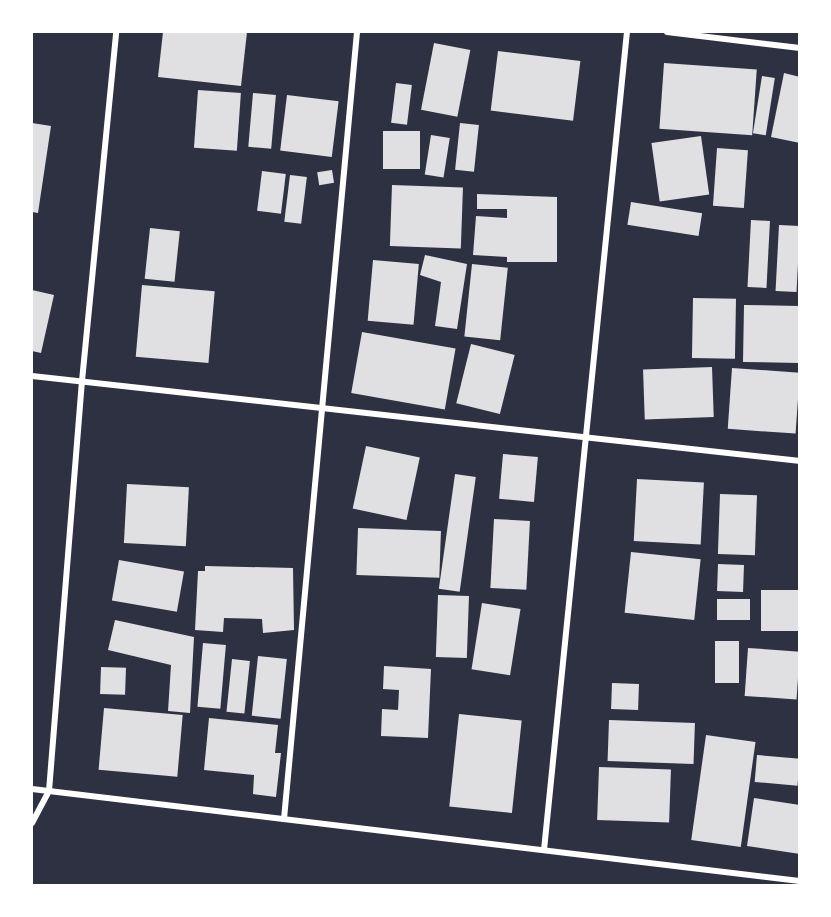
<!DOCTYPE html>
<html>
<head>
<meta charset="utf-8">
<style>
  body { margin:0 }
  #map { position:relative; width:831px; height:917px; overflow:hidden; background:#2d3142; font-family:"Archivo Narrow",sans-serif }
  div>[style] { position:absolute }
  .building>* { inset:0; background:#e0e0e3; transform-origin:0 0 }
  .minor>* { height:6px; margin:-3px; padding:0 3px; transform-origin:3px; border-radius:3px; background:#fff }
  span { translate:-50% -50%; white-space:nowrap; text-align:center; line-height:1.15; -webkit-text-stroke:6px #fff; paint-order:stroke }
  .frame { position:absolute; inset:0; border:33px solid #fff; pointer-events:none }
</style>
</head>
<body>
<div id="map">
  <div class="building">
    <div style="clip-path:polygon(163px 32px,247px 32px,241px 86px,158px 77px)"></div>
    <div style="left:434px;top:43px;width:37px;height:68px;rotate:11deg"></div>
    <div style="left:498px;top:51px;width:83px;height:60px;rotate:7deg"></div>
    <div style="left:664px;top:63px;width:93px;height:66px;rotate:4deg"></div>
    <div style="clip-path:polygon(784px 73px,800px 77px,800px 143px,771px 137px)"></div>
    <div style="left:762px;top:76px;width:13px;height:58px;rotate:9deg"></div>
    <div style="left:396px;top:83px;width:16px;height:40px;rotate:7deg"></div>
    <div style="left:198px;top:90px;width:43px;height:58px;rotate:4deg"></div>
    <div style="left:253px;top:93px;width:23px;height:54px;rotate:5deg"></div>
    <div style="left:287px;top:95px;width:52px;height:56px;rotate:7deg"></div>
    <div style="clip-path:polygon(32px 123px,51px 126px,38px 213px,32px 212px)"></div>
    <div style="left:460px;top:123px;width:19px;height:47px;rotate:6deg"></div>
    <div style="left:420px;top:131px;width:38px;height:37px;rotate:90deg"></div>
    <div style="left:431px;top:135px;width:19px;height:40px;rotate:9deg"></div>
    <div style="left:701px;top:136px;width:59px;height:50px;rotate:82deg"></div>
    <div style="left:717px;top:148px;width:31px;height:58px;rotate:4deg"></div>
    <div style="left:332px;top:170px;width:13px;height:15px;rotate:81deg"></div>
    <div style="left:262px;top:171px;width:24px;height:40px;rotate:7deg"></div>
    <div style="left:290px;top:175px;width:17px;height:47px;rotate:7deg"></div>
    <div style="left:392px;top:185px;width:71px;height:61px;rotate:2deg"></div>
    <div style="clip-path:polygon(477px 194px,557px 197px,557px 262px,507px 262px,507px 257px,473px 255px,476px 216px,507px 218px,507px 209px,477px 209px)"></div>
    <div style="left:631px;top:202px;width:72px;height:23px;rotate:9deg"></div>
    <div style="left:751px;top:220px;width:19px;height:67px;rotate:3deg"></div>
    <div style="left:779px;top:225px;width:21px;height:66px;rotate:3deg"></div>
    <div style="left:150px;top:228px;width:30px;height:51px;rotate:6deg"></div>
    <div style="clip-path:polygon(425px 255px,467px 264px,457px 329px,435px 326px,441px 282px,420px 275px)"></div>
    <div style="left:373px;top:260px;width:46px;height:61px;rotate:5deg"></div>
    <div style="left:472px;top:264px;width:36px;height:73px;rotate:6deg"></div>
    <div style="left:142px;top:285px;width:73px;height:72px;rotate:5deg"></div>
    <div style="clip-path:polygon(32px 290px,54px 295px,41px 353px,32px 351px)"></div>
    <div style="left:693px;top:298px;width:43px;height:60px;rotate:1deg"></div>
    <div style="left:744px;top:305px;width:56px;height:57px;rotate:1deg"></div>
    <div style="left:362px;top:332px;width:95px;height:62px;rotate:10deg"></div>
    <div style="left:471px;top:344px;width:45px;height:61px;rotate:14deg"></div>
    <div style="left:712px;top:367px;width:50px;height:69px;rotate:88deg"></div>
    <div style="left:732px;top:368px;width:68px;height:61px;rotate:4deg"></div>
    <div style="left:366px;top:446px;width:55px;height:64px;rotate:12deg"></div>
    <div style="left:503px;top:454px;width:35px;height:45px;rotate:5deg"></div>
    <div style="left:455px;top:474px;width:21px;height:116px;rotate:8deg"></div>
    <div style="left:637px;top:479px;width:67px;height:62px;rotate:3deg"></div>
    <div style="left:127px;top:484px;width:62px;height:59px;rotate:3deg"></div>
    <div style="left:720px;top:494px;width:37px;height:60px;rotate:2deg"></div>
    <div style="left:494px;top:519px;width:36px;height:69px;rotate:3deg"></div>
    <div style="left:358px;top:528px;width:83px;height:47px;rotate:2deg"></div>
    <div style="left:631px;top:552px;width:70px;height:61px;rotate:6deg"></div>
    <div style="left:119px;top:560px;width:66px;height:41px;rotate:10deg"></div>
    <div style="left:718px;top:564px;width:26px;height:27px;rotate:2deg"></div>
    <div style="clip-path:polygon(205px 566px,293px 568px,294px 630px,263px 633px,262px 619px,224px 618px,223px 632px,195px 630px,198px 571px,205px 571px)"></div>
    <div style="left:761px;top:590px;width:39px;height:41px"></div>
    <div style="left:438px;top:595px;width:31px;height:62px;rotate:2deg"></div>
    <div style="left:717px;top:599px;width:33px;height:21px"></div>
    <div style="left:482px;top:603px;width:39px;height:67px;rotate:9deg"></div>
    <div style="clip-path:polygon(115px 620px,194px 637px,190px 713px,168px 711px,171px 665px,108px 650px)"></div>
    <div style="left:715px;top:641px;width:24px;height:42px"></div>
    <div style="left:203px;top:643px;width:23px;height:64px;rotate:5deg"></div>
    <div style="left:748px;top:648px;width:52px;height:48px;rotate:4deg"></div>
    <div style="left:258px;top:656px;width:29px;height:60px;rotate:6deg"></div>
    <div style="left:232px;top:659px;width:18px;height:53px;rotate:6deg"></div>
    <div style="clip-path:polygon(384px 666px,431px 669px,428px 738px,381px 736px,382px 709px,398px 710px,399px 690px,383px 689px)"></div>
    <div style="left:101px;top:667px;width:25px;height:27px;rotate:2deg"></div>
    <div style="left:612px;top:683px;width:27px;height:26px;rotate:2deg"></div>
    <div style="left:104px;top:708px;width:79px;height:62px;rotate:5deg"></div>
    <div style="left:459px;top:714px;width:63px;height:93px;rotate:6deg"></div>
    <div style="clip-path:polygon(209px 718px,278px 725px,275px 753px,281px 753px,276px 797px,253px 794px,254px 775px,204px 770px)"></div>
    <div style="left:609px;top:720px;width:86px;height:41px;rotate:2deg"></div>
    <div style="left:706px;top:735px;width:50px;height:106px;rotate:8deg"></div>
    <div style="left:757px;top:755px;width:43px;height:27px;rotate:5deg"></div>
    <div style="left:599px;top:767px;width:72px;height:53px;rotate:2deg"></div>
    <div style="clip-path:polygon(754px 798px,800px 805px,800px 854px,747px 846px)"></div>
  </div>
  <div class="minor">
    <div style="left:667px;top:32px;width:134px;rotate:6.9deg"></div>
    <div style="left:32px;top:376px;width:773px;rotate:6.32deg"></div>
    <div style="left:32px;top:789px;width:773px;rotate:6.83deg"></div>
    <div style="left:284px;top:819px;width:790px;rotate:-84.7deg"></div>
    <div style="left:32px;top:823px;width:36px;rotate:-62deg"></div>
    <div style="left:49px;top:791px;width:411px;rotate:-85.4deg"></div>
    <div style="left:82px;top:381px;width:351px;rotate:-84.4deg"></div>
    <div style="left:544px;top:850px;width:822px;rotate:-84.21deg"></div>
  </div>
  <div class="frame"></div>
</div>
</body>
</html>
